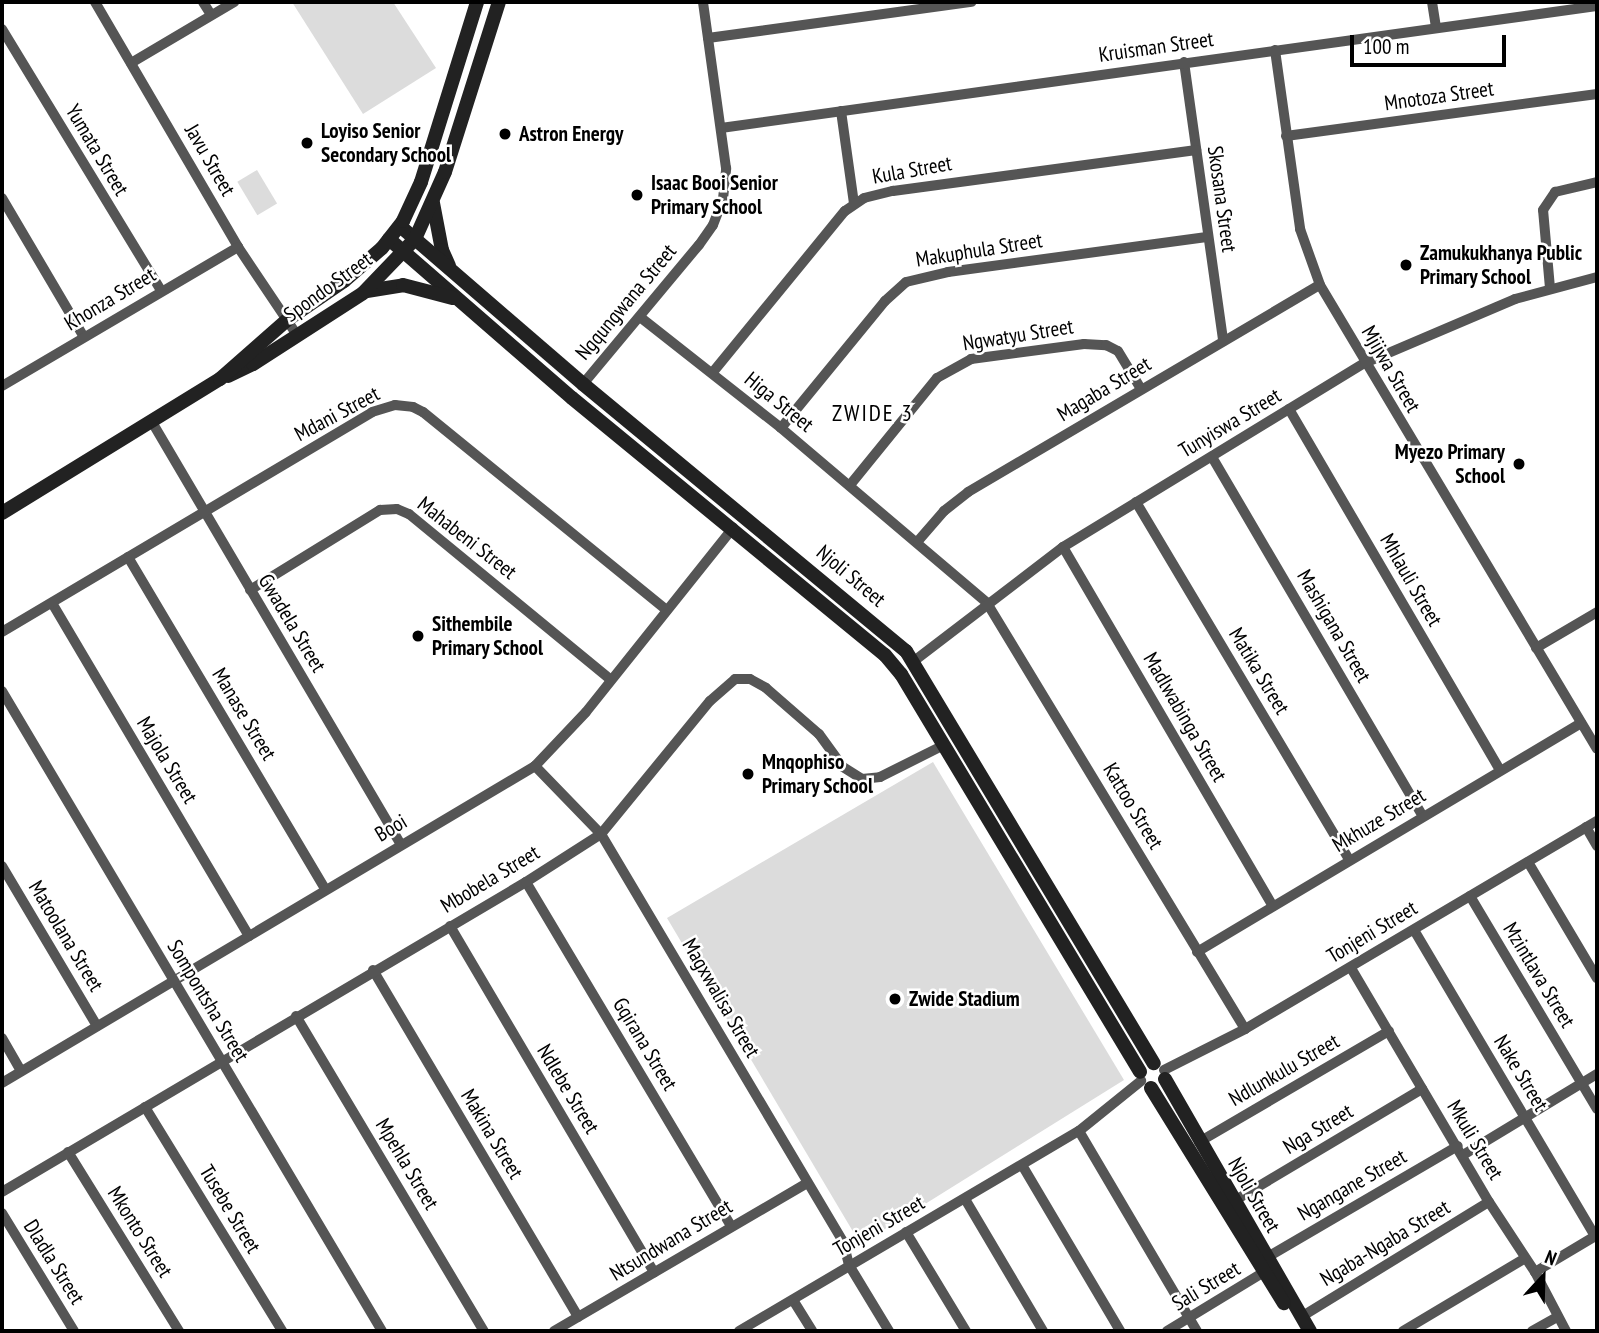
<!DOCTYPE html>
<html>
<head>
<meta charset="utf-8">
<style>
  body { margin:0 }
  #map { position:relative; width:1599px; height:1333px; overflow:hidden; background:#fff; font-family:"PT Sans Narrow",sans-serif }
  div>[style] { position:absolute }
  .green>* { inset:0; background:#dcdcdc; transform-origin:0 0 }
  .minor>* { height:10px; margin:-5px; padding:0 5px; transform-origin:5px; border-radius:5px; background:#555 }
  .secondary>* { height:14px; margin:-7px; padding:0 7px; transform-origin:7px; border-radius:7px; background:#222 }
  .dots>* { width:19px; height:19px; translate:-50% -50%; box-sizing:border-box; border:4px solid #fff; border-radius:50% }
  span { translate:-50% -50%; white-space:nowrap; text-align:center; line-height:1.15; -webkit-text-stroke:5px #fff; paint-order:stroke }
  .street-label { font-size:21px; color:#000 }
  .poi-label { font-size:21px; color:#000; font-weight:700 }
  .left { translate:0 -50%; text-align:left }
  .right { translate:-100% -50%; text-align:right }
  .neighbourhood-label { font-size:23px; color:#000; letter-spacing:2px }
  .frame { position:absolute; inset:0; border:4px solid #000; pointer-events:none }
  .north { position:absolute; left:1508px; top:1242px; width:70px; height:70px; -webkit-text-stroke:5px #fff; paint-order:stroke; rotate:22deg; font-size:19px; font-weight:700; line-height:28px; text-align:center; color:#000 }
  .north::after { content:''; display:block; margin:auto; width:24px; height:32px; background:#000; clip-path:polygon(50% 0,100% 100%,50% 72%,0 100%) }
  .scale { position:absolute; left:1350px; top:35px; width:156px; height:32px; box-sizing:border-box; border:4px solid #000; border-top:0; padding-left:9px; font-size:21px; line-height:24px; white-space:nowrap; color:#000; -webkit-text-stroke:5px #fff; paint-order:stroke }
</style>
</head>
<body>
<div id="map">
  <div class="green">
    <div style="clip-path:polygon(292px 2px,393px 2px,436px 68px,363px 114px)"></div>
    <div style="left:257px;top:170px;width:39px;height:23px;rotate:59deg"></div>
    <div style="clip-path:polygon(933px 762px,1124px 1080px,869px 1239px,855px 1235px,667px 918px)"></div>
  </div>
  <div class="minor">
    <div style="left:95px;top:2px;width:284px;rotate:59.7deg"></div>
    <div style="left:238px;top:247px;width:106px;rotate:56.2deg"></div>
    <div style="left:203px;top:2px;width:15px;rotate:58deg"></div>
    <div style="left:1432px;top:2px;width:26px;rotate:81deg"></div>
    <div style="left:2px;top:29px;width:306px;rotate:58.7deg"></div>
    <div style="left:708px;top:38px;width:266px;rotate:-7.8deg"></div>
    <div style="left:1275px;top:50px;width:181px;rotate:82deg"></div>
    <div style="left:1300px;top:229px;width:59px;rotate:70.3deg"></div>
    <div style="left:1320px;top:285px;width:540px;rotate:59.16deg"></div>
    <div style="left:1184px;top:62px;width:282px;rotate:82deg"></div>
    <div style="left:131px;top:63px;width:120px;rotate:-30.6deg"></div>
    <div style="left:841px;top:111px;width:93px;rotate:82deg"></div>
    <div style="left:721px;top:128px;width:884px;rotate:-7.93deg"></div>
    <div style="left:1286px;top:136px;width:314px;rotate:-7.7deg"></div>
    <div style="left:2px;top:198px;width:161px;rotate:59.5deg"></div>
    <div style="left:1550px;top:288px;width:78px;rotate:-95.1deg"></div>
    <div style="left:1543px;top:210px;width:22px;rotate:-56deg"></div>
    <div style="left:1555px;top:192px;width:43px;rotate:-13.4deg"></div>
    <div style="left:640px;top:317px;width:179px;rotate:38.2deg"></div>
    <div style="left:781px;top:428px;width:270px;rotate:40.3deg"></div>
    <div style="left:987px;top:603px;width:498px;rotate:58.8deg"></div>
    <div style="left:713px;top:372px;width:208px;rotate:-50.7deg"></div>
    <div style="left:845px;top:211px;width:23px;rotate:-34deg"></div>
    <div style="left:864px;top:198px;width:30px;rotate:-14deg"></div>
    <div style="left:893px;top:191px;width:306px;rotate:-7.7deg"></div>
    <div style="left:583px;top:384px;width:181px;rotate:-50.2deg"></div>
    <div style="left:699px;top:245px;width:24px;rotate:-55deg"></div>
    <div style="left:713px;top:225px;width:28px;rotate:-69deg"></div>
    <div style="left:723px;top:199px;width:31px;rotate:-84deg"></div>
    <div style="left:726px;top:168px;width:168px;rotate:-97.9deg"></div>
    <div style="left:2px;top:386px;width:274px;rotate:-30.5deg"></div>
    <div style="left:1289px;top:409px;width:418px;rotate:59.7deg"></div>
    <div style="left:152px;top:422px;width:490px;rotate:59.5deg"></div>
    <div style="left:781px;top:428px;width:164px;rotate:-50.7deg"></div>
    <div style="left:885px;top:301px;width:28px;rotate:-42deg"></div>
    <div style="left:906px;top:282px;width:43px;rotate:-13.4deg"></div>
    <div style="left:948px;top:272px;width:261px;rotate:-7.7deg"></div>
    <div style="left:1212px;top:457px;width:416px;rotate:59.6deg"></div>
    <div style="left:850px;top:485px;width:138px;rotate:-50.9deg"></div>
    <div style="left:937px;top:378px;width:39px;rotate:-29deg"></div>
    <div style="left:971px;top:359px;width:114px;rotate:-7.6deg"></div>
    <div style="left:1084px;top:344px;width:22px;rotate:3deg"></div>
    <div style="left:1106px;top:345px;width:13px;rotate:27deg"></div>
    <div style="left:1118px;top:351px;width:44px;rotate:58.8deg"></div>
    <div style="left:1136px;top:502px;width:417px;rotate:59.2deg"></div>
    <div style="left:918px;top:541px;width:40px;rotate:-49deg"></div>
    <div style="left:944px;top:511px;width:31px;rotate:-38deg"></div>
    <div style="left:968px;top:492px;width:408px;rotate:-30.5deg"></div>
    <div style="left:1063px;top:547px;width:416px;rotate:59.7deg"></div>
    <div style="left:128px;top:557px;width:387px;rotate:59.3deg"></div>
    <div style="left:250px;top:590px;width:153px;rotate:-31.6deg"></div>
    <div style="left:380px;top:510px;width:17px;rotate:-3deg"></div>
    <div style="left:397px;top:509px;width:13px;rotate:23deg"></div>
    <div style="left:409px;top:514px;width:261px;rotate:39.4deg"></div>
    <div style="left:52px;top:603px;width:387px;rotate:59.4deg"></div>
    <div style="left:2px;top:632px;width:430px;rotate:-30.7deg"></div>
    <div style="left:372px;top:412px;width:24px;rotate:-17deg"></div>
    <div style="left:395px;top:405px;width:18px;rotate:6deg"></div>
    <div style="left:413px;top:407px;width:11px;rotate:27deg"></div>
    <div style="left:423px;top:412px;width:314px;rotate:39.1deg"></div>
    <div style="left:1536px;top:648px;width:71px;rotate:-30.5deg"></div>
    <div style="left:914px;top:661px;width:188px;rotate:-37.4deg"></div>
    <div style="left:1063px;top:547px;width:354px;rotate:-31.4deg"></div>
    <div style="left:1365px;top:363px;width:163px;rotate:-23.1deg"></div>
    <div style="left:1515px;top:299px;width:85px;rotate:-15deg"></div>
    <div style="left:2px;top:691px;width:744px;rotate:59.3deg"></div>
    <div style="left:535px;top:766px;width:95px;rotate:45.9deg"></div>
    <div style="left:601px;top:834px;width:474px;rotate:59.3deg"></div>
    <div style="left:843px;top:1241px;width:25px;rotate:76deg"></div>
    <div style="left:849px;top:1265px;width:77px;rotate:58.8deg"></div>
    <div style="left:1586px;top:827px;width:22px;rotate:60deg"></div>
    <div style="left:1528px;top:862px;width:135px;rotate:59.3deg"></div>
    <div style="left:2px;top:866px;width:186px;rotate:59.3deg"></div>
    <div style="left:526px;top:882px;width:400px;rotate:59.2deg"></div>
    <div style="left:1470px;top:896px;width:248px;rotate:59.2deg"></div>
    <div style="left:450px;top:926px;width:402px;rotate:59.5deg"></div>
    <div style="left:1414px;top:930px;width:356px;rotate:59.4deg"></div>
    <div style="left:1197px;top:952px;width:447px;rotate:-30.8deg"></div>
    <div style="left:1351px;top:968px;width:272px;rotate:59.5deg"></div>
    <div style="left:1489px;top:1202px;width:84px;rotate:56.7deg"></div>
    <div style="left:1535px;top:1272px;width:67px;rotate:62.3deg"></div>
    <div style="left:373px;top:970px;width:403px;rotate:59.4deg"></div>
    <div style="left:296px;top:1016px;width:367px;rotate:59.2deg"></div>
    <div style="left:2px;top:1038px;width:38px;rotate:60deg"></div>
    <div style="left:1164px;top:1070px;width:91px;rotate:-26.8deg"></div>
    <div style="left:1245px;top:1029px;width:409px;rotate:-30.6deg"></div>
    <div style="left:2px;top:1083px;width:620px;rotate:-30.74deg"></div>
    <div style="left:535px;top:766px;width:74px;rotate:-46.6deg"></div>
    <div style="left:586px;top:712px;width:236px;rotate:-51.4deg"></div>
    <div style="left:145px;top:1107px;width:263px;rotate:58.5deg"></div>
    <div style="left:1079px;top:1131px;width:232px;rotate:59.5deg"></div>
    <div style="left:1199px;top:1142px;width:220px;rotate:-30.3deg"></div>
    <div style="left:68px;top:1152px;width:211px;rotate:58.2deg"></div>
    <div style="left:1463px;top:1155px;width:157px;rotate:-31.2deg"></div>
    <div style="left:1022px;top:1165px;width:193px;rotate:59.4deg"></div>
    <div style="left:2px;top:1192px;width:609px;rotate:-30.61deg"></div>
    <div style="left:526px;top:882px;width:89px;rotate:-32.6deg"></div>
    <div style="left:601px;top:834px;width:172px;rotate:-50.7deg"></div>
    <div style="left:710px;top:701px;width:33px;rotate:-41deg"></div>
    <div style="left:735px;top:679px;width:15px"></div>
    <div style="left:750px;top:679px;width:18px;rotate:29deg"></div>
    <div style="left:766px;top:688px;width:70px;rotate:41deg"></div>
    <div style="left:819px;top:734px;width:41px;rotate:54deg"></div>
    <div style="left:843px;top:767px;width:22px;rotate:32deg"></div>
    <div style="left:862px;top:779px;width:18px;rotate:-6deg"></div>
    <div style="left:880px;top:777px;width:69px;rotate:-26.6deg"></div>
    <div style="left:965px;top:1199px;width:153px;rotate:59.4deg"></div>
    <div style="left:1234px;top:1201px;width:219px;rotate:-30.8deg"></div>
    <div style="left:2px;top:1213px;width:138px;rotate:58.6deg"></div>
    <div style="left:906px;top:1232px;width:116px;rotate:58.8deg"></div>
    <div style="left:1266px;top:1258px;width:222px;rotate:-30.3deg"></div>
    <div style="left:1535px;top:1272px;width:72px;rotate:-30.8deg"></div>
    <div style="left:793px;top:1300px;width:36px;rotate:58deg"></div>
    <div style="left:1301px;top:1317px;width:220px;rotate:-31.5deg"></div>
    <div style="left:554px;top:1331px;width:293px;rotate:-30.3deg"></div>
    <div style="left:739px;top:1331px;width:394px;rotate:-30.5deg"></div>
    <div style="left:1079px;top:1131px;width:80px;rotate:-38.9deg"></div>
    <div style="left:1167px;top:1331px;width:114px;rotate:-31.3deg"></div>
    <div style="left:1403px;top:1331px;width:141px;rotate:-30.8deg"></div>
    <div style="left:1532px;top:1331px;width:29px;rotate:-29deg"></div>
  </div>
  <div class="secondary">
    <div style="left:433px;top:203px;width:48px;rotate:79.2deg"></div>
    <div style="left:442px;top:250px;width:17px;rotate:66deg"></div>
    <div style="left:400px;top:226px;width:242px;rotate:40.8deg"></div>
    <div style="left:583px;top:384px;width:419px;rotate:39.6deg"></div>
    <div style="left:906px;top:651px;width:481px;rotate:59deg"></div>
    <div style="left:389px;top:239px;width:242px;rotate:41deg"></div>
    <div style="left:572px;top:398px;width:405px;rotate:39.4deg"></div>
    <div style="left:885px;top:655px;width:25px;rotate:50deg"></div>
    <div style="left:901px;top:674px;width:464px;rotate:59deg"></div>
    <div style="left:367px;top:291px;width:36px;rotate:-9deg"></div>
    <div style="left:403px;top:285px;width:52px;rotate:14.6deg"></div>
    <div style="left:228px;top:376px;width:28px;rotate:-26deg"></div>
    <div style="left:253px;top:364px;width:131px;rotate:-32.8deg"></div>
    <div style="left:363px;top:293px;width:75px;rotate:-46.1deg"></div>
    <div style="left:415px;top:239px;width:73px;rotate:-65.9deg"></div>
    <div style="left:445px;top:172px;width:178px;rotate:-72.4deg"></div>
    <div style="left:2px;top:513px;width:256px;rotate:-31.6deg"></div>
    <div style="left:220px;top:379px;width:89px;rotate:-41.4deg"></div>
    <div style="left:287px;top:320px;width:69px;rotate:-34.4deg"></div>
    <div style="left:344px;top:281px;width:50px;rotate:-41deg"></div>
    <div style="left:382px;top:248px;width:34px;rotate:-52deg"></div>
    <div style="left:403px;top:221px;width:43px;rotate:-65.2deg"></div>
    <div style="left:421px;top:182px;width:189px;rotate:-72.7deg"></div>
    <div style="left:1165px;top:1079px;width:291px;rotate:60.1deg"></div>
    <div style="left:1151px;top:1088px;width:253px;rotate:58.3deg"></div>
  </div>
  <div class="dots">
    <div style="left:505px;top:134px;background:#000"></div>
    <div style="left:307px;top:143px;background:#000"></div>
    <div style="left:637px;top:195px;background:#000"></div>
    <div style="left:1406px;top:265px;background:#000"></div>
    <div style="left:1519px;top:464px;background:#000"></div>
    <div style="left:418px;top:636px;background:#000"></div>
    <div style="left:748px;top:774px;background:#000"></div>
    <div style="left:895px;top:999px;background:#000"></div>
  </div>
  <div class="street-label">
    <span style="left:1156px;top:47px;rotate:-8deg">Kruisman Street</span>
    <span style="left:1439px;top:96px;rotate:-8deg">Mnotoza Street</span>
    <span style="left:97px;top:150px;rotate:59deg">Yumata Street</span>
    <span style="left:210px;top:160px;rotate:60deg">Javu Street</span>
    <span style="left:912px;top:170px;rotate:-10deg">Kula Street</span>
    <span style="left:1222px;top:199px;rotate:82deg">Skosana Street</span>
    <span style="left:979px;top:250px;rotate:-9deg">Makuphula Street</span>
    <span style="left:328px;top:287px;rotate:-36deg">Spondo Street</span>
    <span style="left:110px;top:299px;rotate:-31deg">Khonza Street</span>
    <span style="left:626px;top:302px;rotate:-50deg">Ngqungwana Street</span>
    <span style="left:1018px;top:335px;rotate:-9deg">Ngwatyu Street</span>
    <span style="left:1391px;top:369px;rotate:60deg">Mjijwa Street</span>
    <span style="left:1104px;top:389px;rotate:-31deg">Magaba Street</span>
    <span style="left:779px;top:402px;rotate:39deg">Higa Street</span>
    <span style="left:337px;top:414px;rotate:-28deg">Mdani Street</span>
    <span style="left:1230px;top:423px;rotate:-31deg">Tunyiswa Street</span>
    <span style="left:467px;top:538px;rotate:38deg">Mahabeni Street</span>
    <span style="left:851px;top:576px;rotate:40deg">Njoli Street</span>
    <span style="left:1411px;top:580px;rotate:60deg">Mhlauli Street</span>
    <span style="left:292px;top:623px;rotate:59deg">Gwadela Street</span>
    <span style="left:1334px;top:626px;rotate:60deg">Mashigana Street</span>
    <span style="left:1259px;top:671px;rotate:59deg">Matika Street</span>
    <span style="left:244px;top:714px;rotate:59deg">Manase Street</span>
    <span style="left:1185px;top:717px;rotate:60deg">Madlwabinga Street</span>
    <span style="left:167px;top:760px;rotate:59deg">Majola Street</span>
    <span style="left:1133px;top:806px;rotate:59deg">Kattoo Street</span>
    <span style="left:1379px;top:820px;rotate:-31deg">Mkhuze Street</span>
    <span style="left:391px;top:828px;rotate:-31deg">Booi</span>
    <span style="left:490px;top:879px;rotate:-31deg">Mbobela Street</span>
    <span style="left:1372px;top:932px;rotate:-31deg">Tonjeni Street</span>
    <span style="left:66px;top:936px;rotate:59deg">Matoolana Street</span>
    <span style="left:1539px;top:975px;rotate:59deg">Mzintlava Street</span>
    <span style="left:721px;top:998px;rotate:60deg">Magxwalisa Street</span>
    <span style="left:208px;top:1001px;rotate:59deg">Sompontsha Street</span>
    <span style="left:645px;top:1044px;rotate:59deg">Gqirana Street</span>
    <span style="left:1284px;top:1070px;rotate:-30deg">Ndlunkulu Street</span>
    <span style="left:1521px;top:1073px;rotate:59deg">Nake Street</span>
    <span style="left:568px;top:1089px;rotate:59deg">Ndlebe Street</span>
    <span style="left:1318px;top:1129px;rotate:-31deg">Nga Street</span>
    <span style="left:492px;top:1134px;rotate:59deg">Makina Street</span>
    <span style="left:1475px;top:1140px;rotate:59deg">Mkuli Street</span>
    <span style="left:407px;top:1164px;rotate:59deg">Mpehla Street</span>
    <span style="left:1352px;top:1185px;rotate:-30deg">Ngangane Street</span>
    <span style="left:1254px;top:1195px;rotate:60deg">Njoli Street</span>
    <span style="left:230px;top:1209px;rotate:59deg">Tusebe Street</span>
    <span style="left:879px;top:1226px;rotate:-30deg">Tonjeni Street</span>
    <span style="left:140px;top:1232px;rotate:58deg">Mkonto Street</span>
    <span style="left:671px;top:1240px;rotate:-31deg">Ntsundwana Street</span>
    <span style="left:1385px;top:1243px;rotate:-31deg">Ngaba-Ngaba Street</span>
    <span style="left:54px;top:1262px;rotate:58deg">Dladla Street</span>
    <span style="left:1206px;top:1286px;rotate:-31deg">Sali Street</span>
  </div>
  <div class="poi-label">
    <span class="left" style="left:321px;top:143px">Loyiso Senior<br>Secondary School</span>
    <span class="left" style="left:519px;top:134px">Astron Energy</span>
    <span class="left" style="left:651px;top:195px">Isaac Booi Senior<br>Primary School</span>
    <span class="left" style="left:1420px;top:265px">Zamukukhanya Public<br>Primary School</span>
    <span class="right" style="left:1505px;top:464px">Myezo Primary<br>School</span>
    <span class="left" style="left:432px;top:636px">Sithembile<br>Primary School</span>
    <span class="left" style="left:762px;top:774px">Mnqophiso<br>Primary School</span>
    <span class="left" style="left:909px;top:999px">Zwide Stadium</span>
  </div>
  <div class="neighbourhood-label">
    <span style="left:873px;top:413px">ZWIDE 3</span>
  </div>
  <div class="frame"></div>
  <div class="north">N</div>
  <div class="scale">100 m</div>
</div>
</body>
</html>
